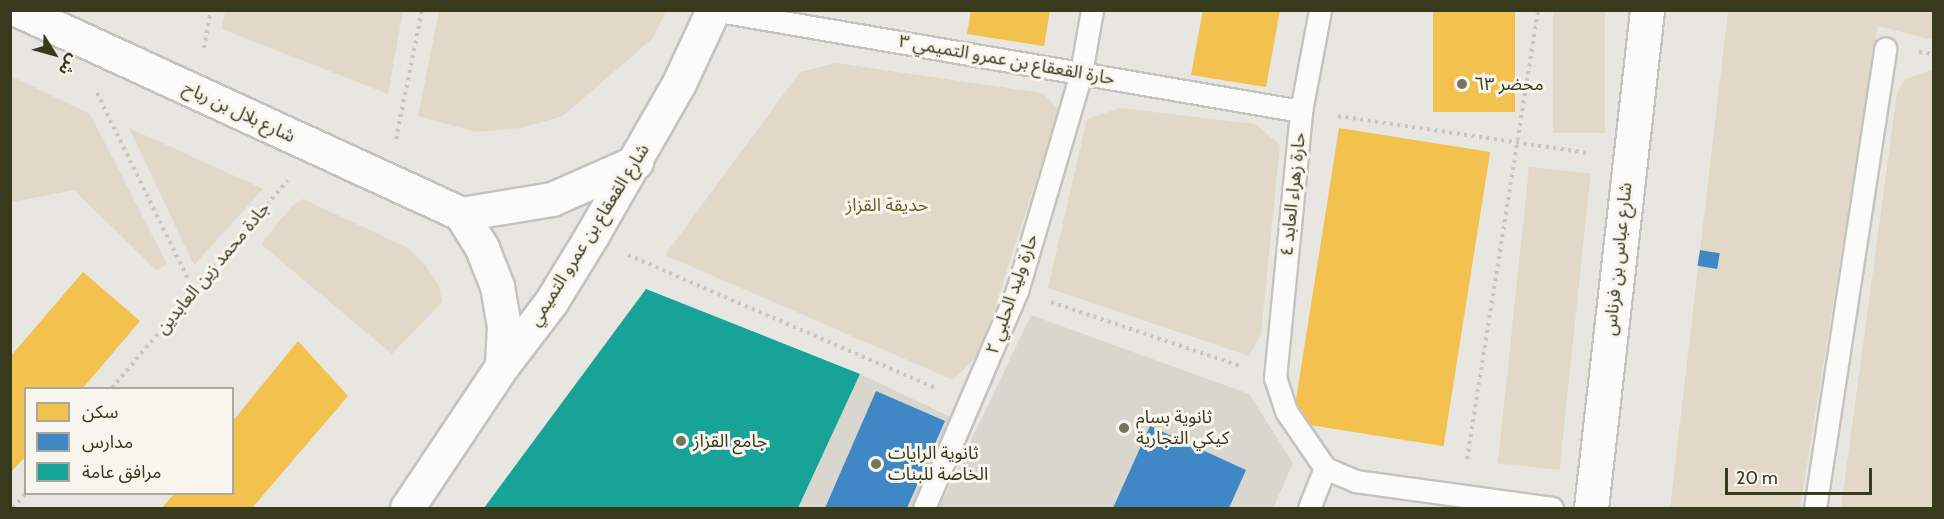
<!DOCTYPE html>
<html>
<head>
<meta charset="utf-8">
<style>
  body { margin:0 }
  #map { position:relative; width:1944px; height:519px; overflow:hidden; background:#e7e6e0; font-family:Cabin,"Noto Sans Arabic",sans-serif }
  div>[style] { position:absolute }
  .built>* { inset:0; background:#d9d7cd }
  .green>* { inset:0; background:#e2d8c8; transform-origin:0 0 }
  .homes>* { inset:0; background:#f2c14e; transform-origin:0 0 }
  .schools>* { inset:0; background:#3f88c5; transform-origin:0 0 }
  .public>* { inset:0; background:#17a398 }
  .path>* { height:4px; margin-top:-2px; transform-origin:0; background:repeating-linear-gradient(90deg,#c7c7bf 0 3px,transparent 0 7.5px) }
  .roads { filter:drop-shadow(2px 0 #c4c3be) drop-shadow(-2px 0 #c4c3be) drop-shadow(0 2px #c4c3be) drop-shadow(0 -2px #c4c3be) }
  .lane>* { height:21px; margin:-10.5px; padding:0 10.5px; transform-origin:10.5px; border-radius:10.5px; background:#fbfbfa }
  .secondary>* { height:33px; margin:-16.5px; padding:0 16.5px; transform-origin:16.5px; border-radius:16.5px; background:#fbfbfa }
  .dots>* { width:16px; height:16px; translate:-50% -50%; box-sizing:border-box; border:3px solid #f7f5ed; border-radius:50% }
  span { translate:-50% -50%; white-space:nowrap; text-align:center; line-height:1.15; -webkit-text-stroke:6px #f7f5ed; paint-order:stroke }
  .street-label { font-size:18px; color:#383a1e }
  .poi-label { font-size:18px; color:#383a1e }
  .left { translate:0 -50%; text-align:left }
  .park-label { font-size:18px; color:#725d27 }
  .frame { position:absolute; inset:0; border:12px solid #383a1e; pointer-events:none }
  .legend { position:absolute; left:24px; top:387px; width:210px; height:108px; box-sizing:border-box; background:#f7f5ed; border:2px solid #abaa9a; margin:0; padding:8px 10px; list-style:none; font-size:18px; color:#383a1e }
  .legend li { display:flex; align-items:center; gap:12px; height:30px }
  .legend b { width:30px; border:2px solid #abaa9a }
  .north { position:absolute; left:24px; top:24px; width:60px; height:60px; -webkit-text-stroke:4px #f7f5ed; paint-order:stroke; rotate:127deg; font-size:16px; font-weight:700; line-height:24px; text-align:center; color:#383a1e }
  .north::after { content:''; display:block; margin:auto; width:21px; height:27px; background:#383a1e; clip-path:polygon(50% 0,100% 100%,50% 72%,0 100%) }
  .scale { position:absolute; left:1725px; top:468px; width:147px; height:27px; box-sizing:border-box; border:3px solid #383a1e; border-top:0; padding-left:8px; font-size:18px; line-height:21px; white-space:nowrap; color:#383a1e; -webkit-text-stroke:4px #f7f5ed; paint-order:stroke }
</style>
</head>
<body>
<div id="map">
  <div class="built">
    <div style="clip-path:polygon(1031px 315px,1249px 394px,1293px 463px,1273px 508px,939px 508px)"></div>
    <div style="clip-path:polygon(860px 374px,955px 419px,914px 508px,798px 508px)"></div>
  </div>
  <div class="green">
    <div style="clip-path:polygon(225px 11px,403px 11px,388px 94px,222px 29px)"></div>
    <div style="clip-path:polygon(439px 11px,439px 10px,666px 11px,653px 38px,563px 116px,521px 128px,476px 132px,418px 116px)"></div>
    <div style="left:1553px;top:11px;width:52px;height:122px"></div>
    <div style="clip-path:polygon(1728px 11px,1933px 11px,1933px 40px,1878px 26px,1800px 508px,1670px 508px)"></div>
    <div style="clip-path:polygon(836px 63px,1043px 93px,1059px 110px,980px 353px,953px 380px,665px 255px,800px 72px)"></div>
    <div style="clip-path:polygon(1933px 70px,1933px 508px,1841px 508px,1897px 93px,1905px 79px)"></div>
    <div style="clip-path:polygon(11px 76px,90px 114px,167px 264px,156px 270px,74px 190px,12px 202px)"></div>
    <div style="clip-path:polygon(1120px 108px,1255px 124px,1280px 145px,1261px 334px,1249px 356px,1048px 288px,1087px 119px)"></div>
    <div style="clip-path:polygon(129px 128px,263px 189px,194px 265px)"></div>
    <div style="left:1529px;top:167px;width:62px;height:298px;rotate:6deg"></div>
    <div style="clip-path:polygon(303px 199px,408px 248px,426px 266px,439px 286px,442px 302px,392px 354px,261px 244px,292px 206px)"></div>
  </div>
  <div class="homes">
    <div style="clip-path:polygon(971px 10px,1050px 10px,1044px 46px,967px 34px)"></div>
    <div style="clip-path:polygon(1203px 10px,1280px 10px,1266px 87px,1191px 75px)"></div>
    <div style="left:1433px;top:10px;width:82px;height:102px"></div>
    <div style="left:1339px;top:128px;width:153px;height:298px;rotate:9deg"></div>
    <div style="clip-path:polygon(83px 272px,140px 321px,83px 388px,26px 388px,26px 456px,10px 473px,10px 357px)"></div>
    <div style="clip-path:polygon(298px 341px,348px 396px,252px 508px,162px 508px,174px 494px,232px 494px,232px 422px)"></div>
    <div style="left:685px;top:351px;width:25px;height:15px;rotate:32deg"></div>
  </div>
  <div class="schools">
    <div style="left:1700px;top:250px;width:20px;height:16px;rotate:9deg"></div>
    <div style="clip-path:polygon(876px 391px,945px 421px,907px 508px,825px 508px)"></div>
    <div style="clip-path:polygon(1150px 426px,1246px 470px,1229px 508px,1113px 508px)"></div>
  </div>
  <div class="public">
    <div style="clip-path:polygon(646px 289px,860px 374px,798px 508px,484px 508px)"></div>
  </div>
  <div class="path">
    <div style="left:204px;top:48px;width:39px;rotate:-80deg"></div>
    <div style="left:1919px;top:52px;width:15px;rotate:8deg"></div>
    <div style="left:97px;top:93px;width:218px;rotate:63.9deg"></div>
    <div style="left:1338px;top:116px;width:253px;rotate:8.4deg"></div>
    <div style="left:396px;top:139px;width:132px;rotate:-78.6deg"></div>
    <div style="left:628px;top:255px;width:335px;rotate:23.4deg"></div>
    <div style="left:1051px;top:302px;width:200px;rotate:18.7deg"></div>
    <div style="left:112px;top:388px;width:272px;rotate:-49.8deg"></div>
    <div style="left:1467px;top:459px;width:455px;rotate:-81deg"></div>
    <div style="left:13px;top:508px;width:20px;rotate:-49deg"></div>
  </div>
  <div class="roads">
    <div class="lane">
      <div style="left:713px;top:10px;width:597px;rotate:9.75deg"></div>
      <div style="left:1325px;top:468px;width:33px;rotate:23deg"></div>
      <div style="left:1355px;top:481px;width:199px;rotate:7.8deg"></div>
      <div style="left:924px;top:508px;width:236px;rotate:-66.8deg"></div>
      <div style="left:1017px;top:291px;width:227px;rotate:-73.6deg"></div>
      <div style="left:1081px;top:73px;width:64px;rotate:-80.1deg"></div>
      <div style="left:1309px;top:508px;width:43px;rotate:-68.2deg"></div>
      <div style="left:1325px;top:468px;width:69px;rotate:-124.4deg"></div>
      <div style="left:1286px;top:411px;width:35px;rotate:-108deg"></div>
      <div style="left:1275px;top:378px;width:268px;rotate:-84.4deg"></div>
      <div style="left:1301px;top:111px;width:103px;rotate:-79.3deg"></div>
      <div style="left:1815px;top:508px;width:465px;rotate:-81.3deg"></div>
    </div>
    <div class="secondary">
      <div style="left:18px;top:10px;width:488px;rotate:24.7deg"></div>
      <div style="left:461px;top:214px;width:92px;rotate:-9.4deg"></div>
      <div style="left:552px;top:199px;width:92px;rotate:-23.8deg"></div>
      <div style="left:461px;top:214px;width:40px;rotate:58deg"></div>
      <div style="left:482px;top:248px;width:41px;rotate:68.5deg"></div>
      <div style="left:497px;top:286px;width:41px;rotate:80.1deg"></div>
      <div style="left:504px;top:326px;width:40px;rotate:92.9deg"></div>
      <div style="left:407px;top:508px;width:171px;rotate:-56.2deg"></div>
      <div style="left:502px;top:366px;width:81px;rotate:-52.6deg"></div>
      <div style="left:551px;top:302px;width:79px;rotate:-58.5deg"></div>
      <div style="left:592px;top:235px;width:175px;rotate:-60.2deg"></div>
      <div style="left:679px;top:83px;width:81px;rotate:-65deg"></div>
      <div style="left:1591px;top:508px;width:501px;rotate:-83.58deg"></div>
    </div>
  </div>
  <div class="dots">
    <div style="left:1462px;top:84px;background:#757662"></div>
    <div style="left:1124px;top:428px;background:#757662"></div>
    <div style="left:681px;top:441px;background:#757662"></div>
    <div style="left:876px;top:464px;background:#757662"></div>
  </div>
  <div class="street-label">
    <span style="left:1007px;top:60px;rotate:10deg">حارة القعقاع بن عمرو التميمي ٣</span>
    <span style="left:239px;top:112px;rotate:25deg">شارع بلال بن رباح</span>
    <span style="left:1293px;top:194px;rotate:-84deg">حارة زهراء العابد ٤</span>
    <span style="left:589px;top:235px;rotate:-58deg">شارع القعقاع بن عمرو التميمي</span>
    <span style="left:1618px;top:259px;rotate:-84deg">شارع عباس بن فرناس</span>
    <span style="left:213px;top:268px;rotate:-50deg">جادة محمد زين العابدين</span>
    <span style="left:1012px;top:294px;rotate:-71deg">حارة وليد الحلبي ٢</span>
  </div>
  <div class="poi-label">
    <span class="left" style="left:1474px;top:84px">محضر ٦٣</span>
    <span class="left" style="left:1136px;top:428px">ثانوية بسام<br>كيكي التجارية</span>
    <span class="left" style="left:693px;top:441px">جامع القزاز</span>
    <span class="left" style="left:888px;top:464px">ثانوية الرايات<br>الخاصة للبنات</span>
  </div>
  <div class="park-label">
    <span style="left:887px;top:205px">حديقة القزاز</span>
  </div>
  <div class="frame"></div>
  <ul class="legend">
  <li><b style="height:16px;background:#f2c14e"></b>سكن</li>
  <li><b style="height:16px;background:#3f88c5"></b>مدارس</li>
  <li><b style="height:16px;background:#17a398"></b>مرافق عامة</li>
  </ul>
  <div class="north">ش</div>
  <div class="scale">20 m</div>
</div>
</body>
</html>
